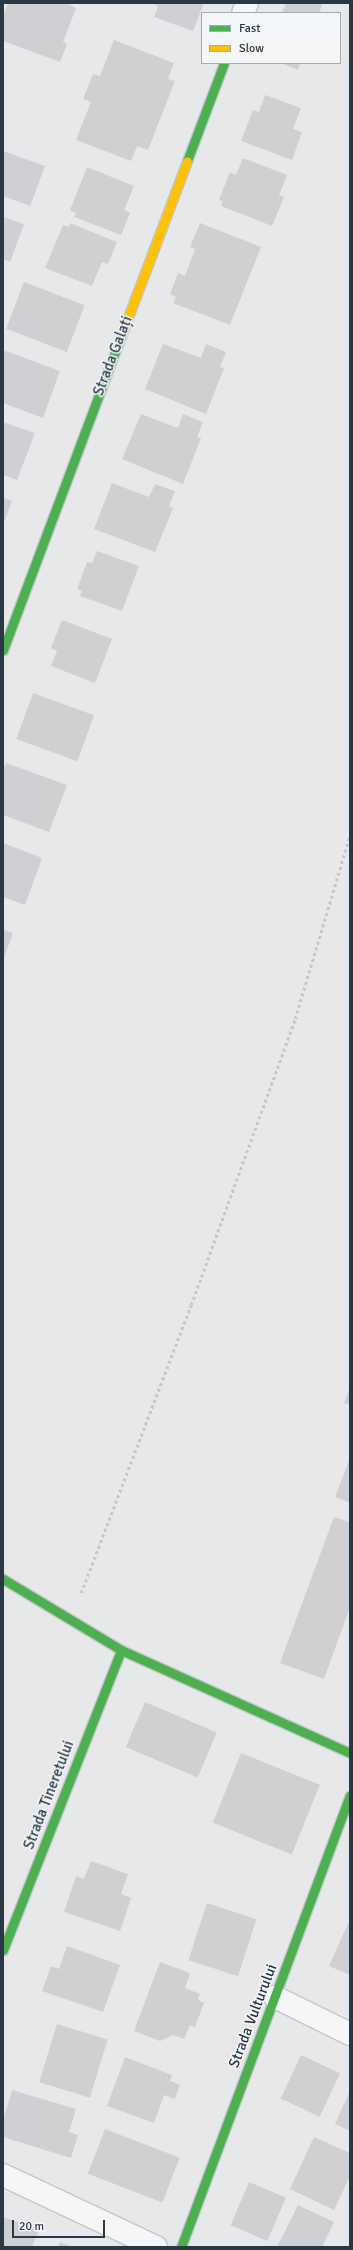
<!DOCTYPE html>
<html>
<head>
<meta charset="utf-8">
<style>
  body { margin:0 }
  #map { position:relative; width:353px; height:2250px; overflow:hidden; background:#e6e8ea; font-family:Signika,sans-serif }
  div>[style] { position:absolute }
  .building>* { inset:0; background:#ced0d3; transform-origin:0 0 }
  .path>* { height:2.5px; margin-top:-1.25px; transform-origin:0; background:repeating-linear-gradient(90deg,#c4c8ca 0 3px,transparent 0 6px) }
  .roads { filter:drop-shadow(1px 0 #c4c6c8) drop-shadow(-1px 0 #c4c6c8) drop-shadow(0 1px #c4c6c8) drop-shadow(0 -1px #c4c6c8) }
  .street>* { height:22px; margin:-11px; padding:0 11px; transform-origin:11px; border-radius:11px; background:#f5f6f7 }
  .fast>* { height:9px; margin:-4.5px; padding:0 4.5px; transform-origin:4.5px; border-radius:4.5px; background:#4caf50 }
  .slow>* { height:9px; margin:-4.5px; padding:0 4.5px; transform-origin:4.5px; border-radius:4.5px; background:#ffc107 }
  span { translate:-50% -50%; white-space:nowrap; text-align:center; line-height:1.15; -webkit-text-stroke:3px #f4f7f9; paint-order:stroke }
  .street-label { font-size:15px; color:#2a3846 }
  .frame { position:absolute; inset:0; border:4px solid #2a3846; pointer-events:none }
  .legend { position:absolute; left:201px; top:12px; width:140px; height:52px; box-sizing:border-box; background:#f4f7f9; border:1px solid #a3abb1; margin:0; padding:5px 7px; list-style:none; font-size:12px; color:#2a3846 }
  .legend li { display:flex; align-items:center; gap:8px; height:20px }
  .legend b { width:20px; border:1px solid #a3abb1 }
  .scale { position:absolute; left:12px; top:2220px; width:93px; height:18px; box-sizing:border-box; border:2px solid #2a3846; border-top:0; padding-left:5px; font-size:12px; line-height:14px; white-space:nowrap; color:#2a3846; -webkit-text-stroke:3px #f4f7f9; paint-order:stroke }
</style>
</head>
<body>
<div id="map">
  <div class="building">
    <div style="clip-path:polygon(8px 3px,66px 3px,76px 8px,63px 42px,67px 44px,60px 62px,3px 41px,3px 16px)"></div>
    <div style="clip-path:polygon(151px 3px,204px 3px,193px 31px,154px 17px,158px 6px)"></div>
    <div style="clip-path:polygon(286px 3px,323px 3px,319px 13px,282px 13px)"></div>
    <div style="clip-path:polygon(114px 40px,174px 63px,168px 79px,175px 81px,148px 150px,137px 146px,131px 161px,76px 140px,91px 102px,83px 99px,93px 74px,100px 76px)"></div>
    <div style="clip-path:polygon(281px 63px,300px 63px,298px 70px)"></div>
    <div style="clip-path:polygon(265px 95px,301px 108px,293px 129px,302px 132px,292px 160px,241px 141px,253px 110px,259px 112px)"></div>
    <div style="clip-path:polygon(3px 151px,45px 166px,30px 206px,3px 196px)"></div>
    <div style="clip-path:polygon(243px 158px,287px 175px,279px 195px,284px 197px,272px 226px,221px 206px,223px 201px,219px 200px,230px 172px,236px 175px)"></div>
    <div style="clip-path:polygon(87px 167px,134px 186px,124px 210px,130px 213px,121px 235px,74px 217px,76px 213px,70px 210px)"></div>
    <div style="clip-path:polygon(3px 217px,24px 224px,10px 262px,3px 259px)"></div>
    <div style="clip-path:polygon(70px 223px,117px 242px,108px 264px,102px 262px,92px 286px,45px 268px,63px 225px,69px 227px)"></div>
    <div style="clip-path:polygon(200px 223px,261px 247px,230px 325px,173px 303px,176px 297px,170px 294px,178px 273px,185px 276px,195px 249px,190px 247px)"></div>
    <div style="left:24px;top:282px;width:65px;height:50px;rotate:21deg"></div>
    <div style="clip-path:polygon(163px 344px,201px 358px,206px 344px,226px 352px,220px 367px,224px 368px,206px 414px,145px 389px)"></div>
    <div style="clip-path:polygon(3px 350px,60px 371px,43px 418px,3px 403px)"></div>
    <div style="clip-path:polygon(141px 414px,178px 428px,183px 414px,203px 422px,197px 437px,201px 438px,183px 484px,122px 459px)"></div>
    <div style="clip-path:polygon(3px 422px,35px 433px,17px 480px,3px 475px)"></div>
    <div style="clip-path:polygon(112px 483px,149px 497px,155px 484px,175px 491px,169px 506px,173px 508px,155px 552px,94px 529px)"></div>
    <div style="clip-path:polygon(3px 497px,12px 501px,3px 525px)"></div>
    <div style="clip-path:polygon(97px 551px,139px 566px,122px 611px,80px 596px,82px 591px,77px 589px,87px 562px,92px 563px)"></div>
    <div style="clip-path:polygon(62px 620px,112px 639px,95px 683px,51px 666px,57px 651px,51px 648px)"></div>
    <div style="left:33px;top:693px;width:65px;height:49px;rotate:20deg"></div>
    <div style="clip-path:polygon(6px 763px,67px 785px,49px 832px,3px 815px,3px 770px)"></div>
    <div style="clip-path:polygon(3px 843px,42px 858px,25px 905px,3px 897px)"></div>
    <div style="clip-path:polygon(3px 929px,13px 933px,3px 960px)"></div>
    <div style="clip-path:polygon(350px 1387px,350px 1405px,344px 1403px)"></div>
    <div style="clip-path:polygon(350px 1458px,350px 1503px,335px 1497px)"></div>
    <div style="clip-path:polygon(334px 1517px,350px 1522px,350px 1607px,324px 1679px,280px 1663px)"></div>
    <div style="left:145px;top:1702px;width:78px;height:49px;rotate:23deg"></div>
    <div style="left:241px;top:1753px;width:85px;height:75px;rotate:22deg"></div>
    <div style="clip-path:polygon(91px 1861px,128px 1874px,121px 1894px,131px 1898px,120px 1931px,64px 1912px,76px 1876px,84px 1879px)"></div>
    <div style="left:207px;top:1903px;width:52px;height:60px;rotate:18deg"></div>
    <div style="clip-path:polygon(350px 1919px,350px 1975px,329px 1966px)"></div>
    <div style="clip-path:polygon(67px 1946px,120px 1965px,103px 2012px,42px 1991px,51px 1966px,59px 1969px)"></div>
    <div style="clip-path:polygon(160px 1962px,190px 1973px,185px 1988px,200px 1994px,198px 2000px,204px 2003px,195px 2027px,190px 2025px,184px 2039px,173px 2035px,160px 2041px,134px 2031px)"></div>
    <div style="left:57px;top:2024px;width:53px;height:61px;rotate:17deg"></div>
    <div style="left:301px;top:2055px;width:43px;height:48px;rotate:25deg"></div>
    <div style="clip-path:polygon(125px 2057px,172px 2075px,170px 2081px,180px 2085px,175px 2099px,164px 2095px,154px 2123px,107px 2106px)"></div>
    <div style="clip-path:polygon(12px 2090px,76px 2109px,69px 2132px,78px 2135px,71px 2158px,3px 2137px,3px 2120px)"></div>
    <div style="clip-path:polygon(350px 2091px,350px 2131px,335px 2124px)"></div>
    <div style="left:105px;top:2129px;width:80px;height:48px;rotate:21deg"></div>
    <div style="clip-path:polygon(314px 2137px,350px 2153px,350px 2176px,334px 2210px,290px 2189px)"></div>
    <div style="left:249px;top:2182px;width:40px;height:47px;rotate:23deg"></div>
    <div style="clip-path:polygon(298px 2205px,334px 2222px,322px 2247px,277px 2247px)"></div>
    <div style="clip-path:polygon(3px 2217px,39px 2230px,32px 2247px,3px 2247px)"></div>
    <div style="clip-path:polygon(60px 2242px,73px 2247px,58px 2247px)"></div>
  </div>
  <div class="path">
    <div style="left:81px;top:1593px;width:308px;rotate:-69.1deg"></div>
    <div style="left:191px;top:1305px;width:304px;rotate:-70deg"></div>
    <div style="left:295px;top:1019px;width:192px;rotate:-73.4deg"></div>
  </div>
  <div class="roads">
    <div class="street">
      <div style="left:243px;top:13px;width:11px;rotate:-68deg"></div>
      <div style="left:275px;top:1997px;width:84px;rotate:26.3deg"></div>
      <div style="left:3px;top:2175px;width:169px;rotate:25.2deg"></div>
    </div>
    <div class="fast">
      <div style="left:187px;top:161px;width:105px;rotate:-69.3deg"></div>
      <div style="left:3px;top:650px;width:344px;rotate:-69.4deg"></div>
      <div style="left:3px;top:1579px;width:138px;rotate:31deg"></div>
      <div style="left:121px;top:1650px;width:251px;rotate:24.2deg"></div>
      <div style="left:3px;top:1950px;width:322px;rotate:-68.5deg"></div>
      <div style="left:181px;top:2247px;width:482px;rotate:-69.5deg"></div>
    </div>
    <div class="slow">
      <div style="left:124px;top:328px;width:178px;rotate:-69.3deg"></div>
    </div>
  </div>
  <div class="street-label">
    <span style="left:113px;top:356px;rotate:-69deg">Strada Galați</span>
    <span style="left:49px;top:1795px;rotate:-69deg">Strada Tineretului</span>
    <span style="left:253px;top:2016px;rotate:-69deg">Strada Vulturului</span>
  </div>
  <div class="frame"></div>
  <ul class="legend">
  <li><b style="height:5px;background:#4caf50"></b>Fast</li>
  <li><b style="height:5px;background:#ffc107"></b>Slow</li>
  </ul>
  <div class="scale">20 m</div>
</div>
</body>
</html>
